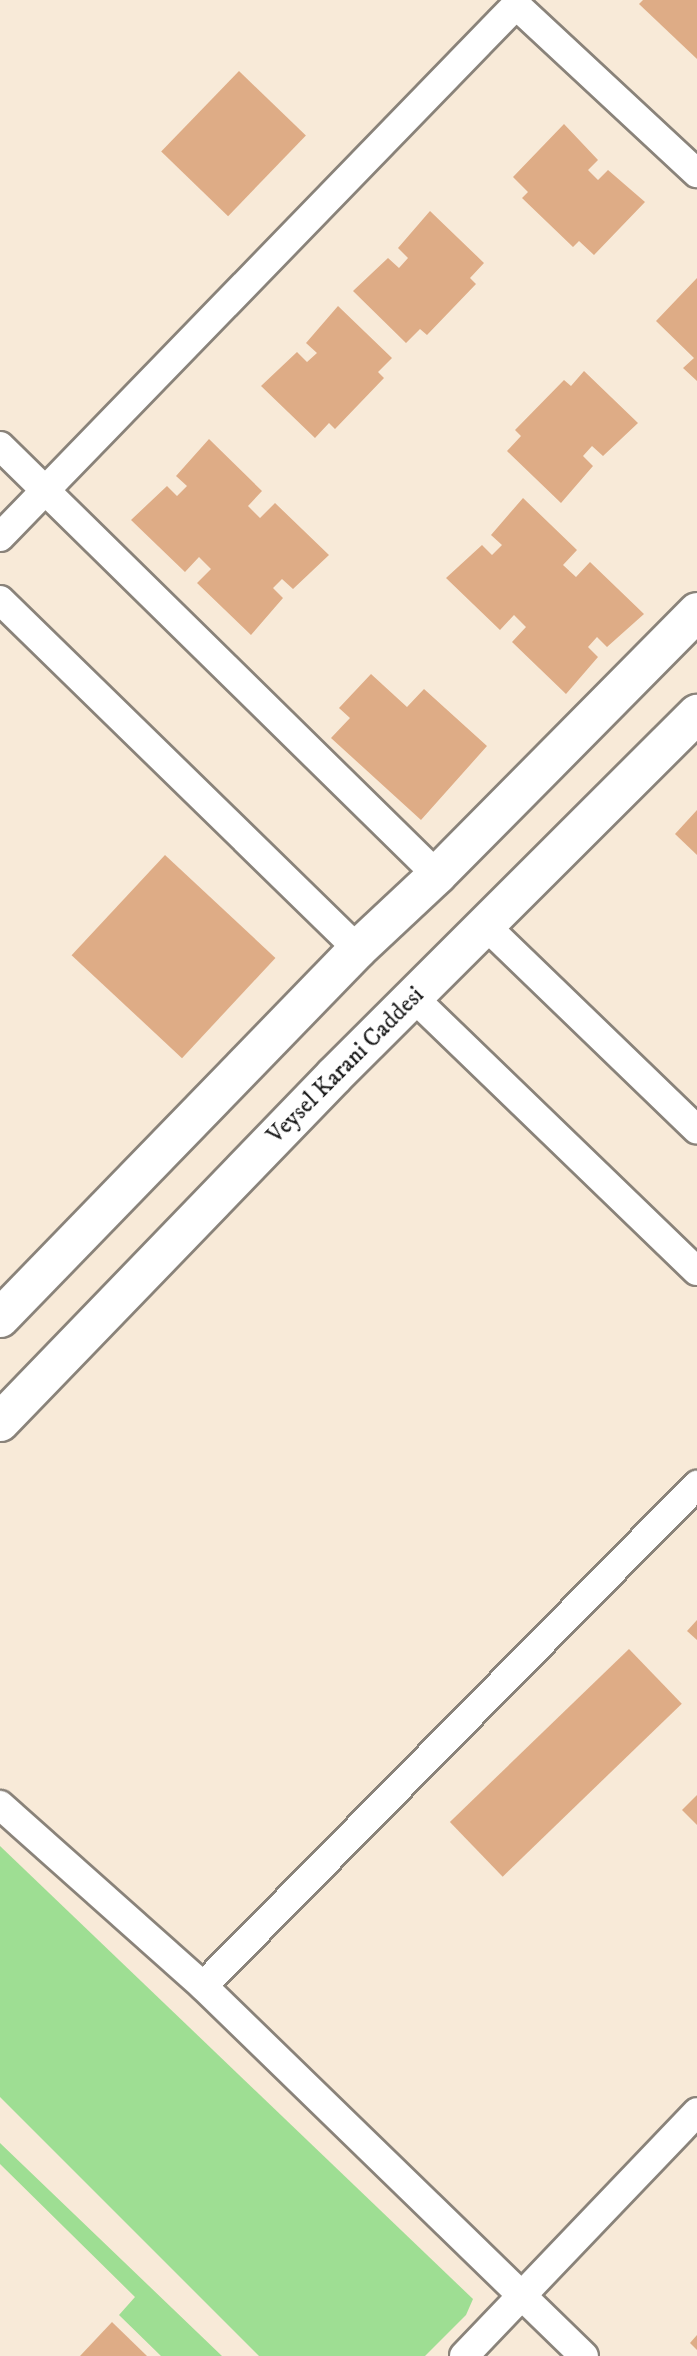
<!DOCTYPE html>
<html>
<head>
<meta charset="utf-8">
<style>
  body { margin:0 }
  #map { position:relative; width:697px; height:2356px; overflow:hidden; background:#f8ead8; font-family:"IM FELL DW Pica",serif }
  div>[style] { position:absolute }
  .green>* { inset:0; background:#9ede93 }
  .building>* { inset:0; background:#deac86; transform-origin:0 0 }
  .roads { filter:drop-shadow(2px 0 #8a837a) drop-shadow(-2px 0 #8a837a) drop-shadow(0 2px #8a837a) drop-shadow(0 -2px #8a837a) }
  .street>* { height:28px; margin:-14px; padding:0 14px; transform-origin:14px; border-radius:14px; background:#fff }
  .secondary>* { height:38px; margin:-19px; padding:0 19px; transform-origin:19px; border-radius:19px; background:#fff }
  span { translate:-50% -50%; white-space:nowrap; text-align:center; line-height:1.15; -webkit-text-stroke:6px #fff; paint-order:stroke }
  .street-label { font-size:24px; color:#1c1c1c }
</style>
</head>
<body>
<div id="map">
  <div class="green">
    <div style="clip-path:polygon(0 1846px,473px 2299px,466px 2315px,425px 2356px,259px 2356px,0 2097px)"></div>
    <div style="clip-path:polygon(0 2143px,222px 2356px,161px 2356px,119px 2315px,135px 2297px,0 2164px)"></div>
  </div>
  <div class="building">
    <div style="clip-path:polygon(643px 0,697px 0,697px 59px,639px 4px)"></div>
    <div style="left:239px;top:71px;width:93px;height:112px;rotate:44deg"></div>
    <div style="clip-path:polygon(564px 124px,598px 160px,588px 170px,598px 180px,608px 170px,645px 202px,594px 255px,579px 241px,573px 247px,522px 198px,528px 192px,513px 177px)"></div>
    <div style="clip-path:polygon(430px 211px,484px 263px,470px 278px,476px 284px,427px 335px,420px 329px,406px 343px,353px 291px,388px 258px,399px 268px,408px 258px,398px 248px)"></div>
    <div style="clip-path:polygon(697px 278px,697px 381px,683px 368px,694px 358px,656px 321px)"></div>
    <div style="clip-path:polygon(338px 306px,392px 358px,378px 372px,384px 378px,335px 429px,329px 423px,315px 438px,261px 386px,297px 352px,307px 362px,317px 353px,306px 343px)"></div>
    <div style="clip-path:polygon(584px 371px,638px 423px,603px 456px,592px 446px,583px 456px,593px 466px,561px 503px,507px 451px,521px 436px,515px 430px,564px 380px,571px 386px)"></div>
    <div style="clip-path:polygon(209px 439px,262px 491px,248px 506px,260px 518px,275px 503px,329px 555px,293px 589px,282px 579px,273px 588px,283px 598px,251px 635px,197px 583px,211px 569px,199px 557px,185px 572px,131px 520px,167px 486px,177px 496px,187px 486px,176px 476px)"></div>
    <div style="clip-path:polygon(523px 498px,577px 550px,563px 565px,576px 577px,590px 562px,644px 614px,607px 647px,597px 637px,588px 647px,598px 657px,566px 694px,512px 642px,526px 627px,514px 615px,500px 630px,446px 578px,482px 545px,492px 555px,502px 545px,491px 535px)"></div>
    <div style="clip-path:polygon(371px 674px,407px 707px,424px 689px,487px 746px,421px 820px,331px 738px,350px 718px,339px 708px)"></div>
    <div style="clip-path:polygon(697px 810px,697px 855px,675px 834px)"></div>
    <div style="left:165px;top:855px;width:151px;height:137px;rotate:43deg"></div>
    <div style="clip-path:polygon(697px 1620px,697px 1640px,687px 1631px)"></div>
    <div style="left:629px;top:1649px;width:76px;height:249px;rotate:46deg"></div>
    <div style="clip-path:polygon(697px 1795px,697px 1825px,682px 1810px)"></div>
    <div style="clip-path:polygon(112px 2322px,147px 2356px,80px 2356px)"></div>
    <div style="clip-path:polygon(697px 2335px,697px 2350px,690px 2343px)"></div>
  </div>
  <div class="roads">
    <div class="street">
      <div style="left:516px;top:0;width:5px;rotate:90deg"></div>
      <div style="left:516px;top:5px;width:247px;rotate:42.9deg"></div>
      <div style="left:0;top:446px;width:612px;rotate:44.47deg"></div>
      <div style="left:0;top:537px;width:741px;rotate:-45.87deg"></div>
      <div style="left:0;top:600px;width:500px;rotate:44.3deg"></div>
      <div style="left:486px;top:926px;width:293px;rotate:44deg"></div>
      <div style="left:414px;top:998px;width:393px;rotate:44deg"></div>
      <div style="left:0;top:1805px;width:272px;rotate:41.7deg"></div>
      <div style="left:203px;top:1986px;width:531px;rotate:44.16deg"></div>
      <div style="left:203px;top:1986px;width:704px;rotate:-45.4deg"></div>
      <div style="left:464px;top:2356px;width:337px;rotate:-46.3deg"></div>
    </div>
    <div class="secondary">
      <div style="left:0;top:1318px;width:514px;rotate:-45.87deg"></div>
      <div style="left:358px;top:949px;width:108px;rotate:-43.1deg"></div>
      <div style="left:437px;top:875px;width:370px;rotate:-45.3deg"></div>
      <div style="left:0;top:1422px;width:481px;rotate:-46deg"></div>
      <div style="left:334px;top:1076px;width:513px;rotate:-44.92deg"></div>
    </div>
  </div>
  <div class="street-label">
    <span style="left:346px;top:1066px;rotate:-45deg">Veysel Karani Caddesi</span>
  </div>
</div>
</body>
</html>
